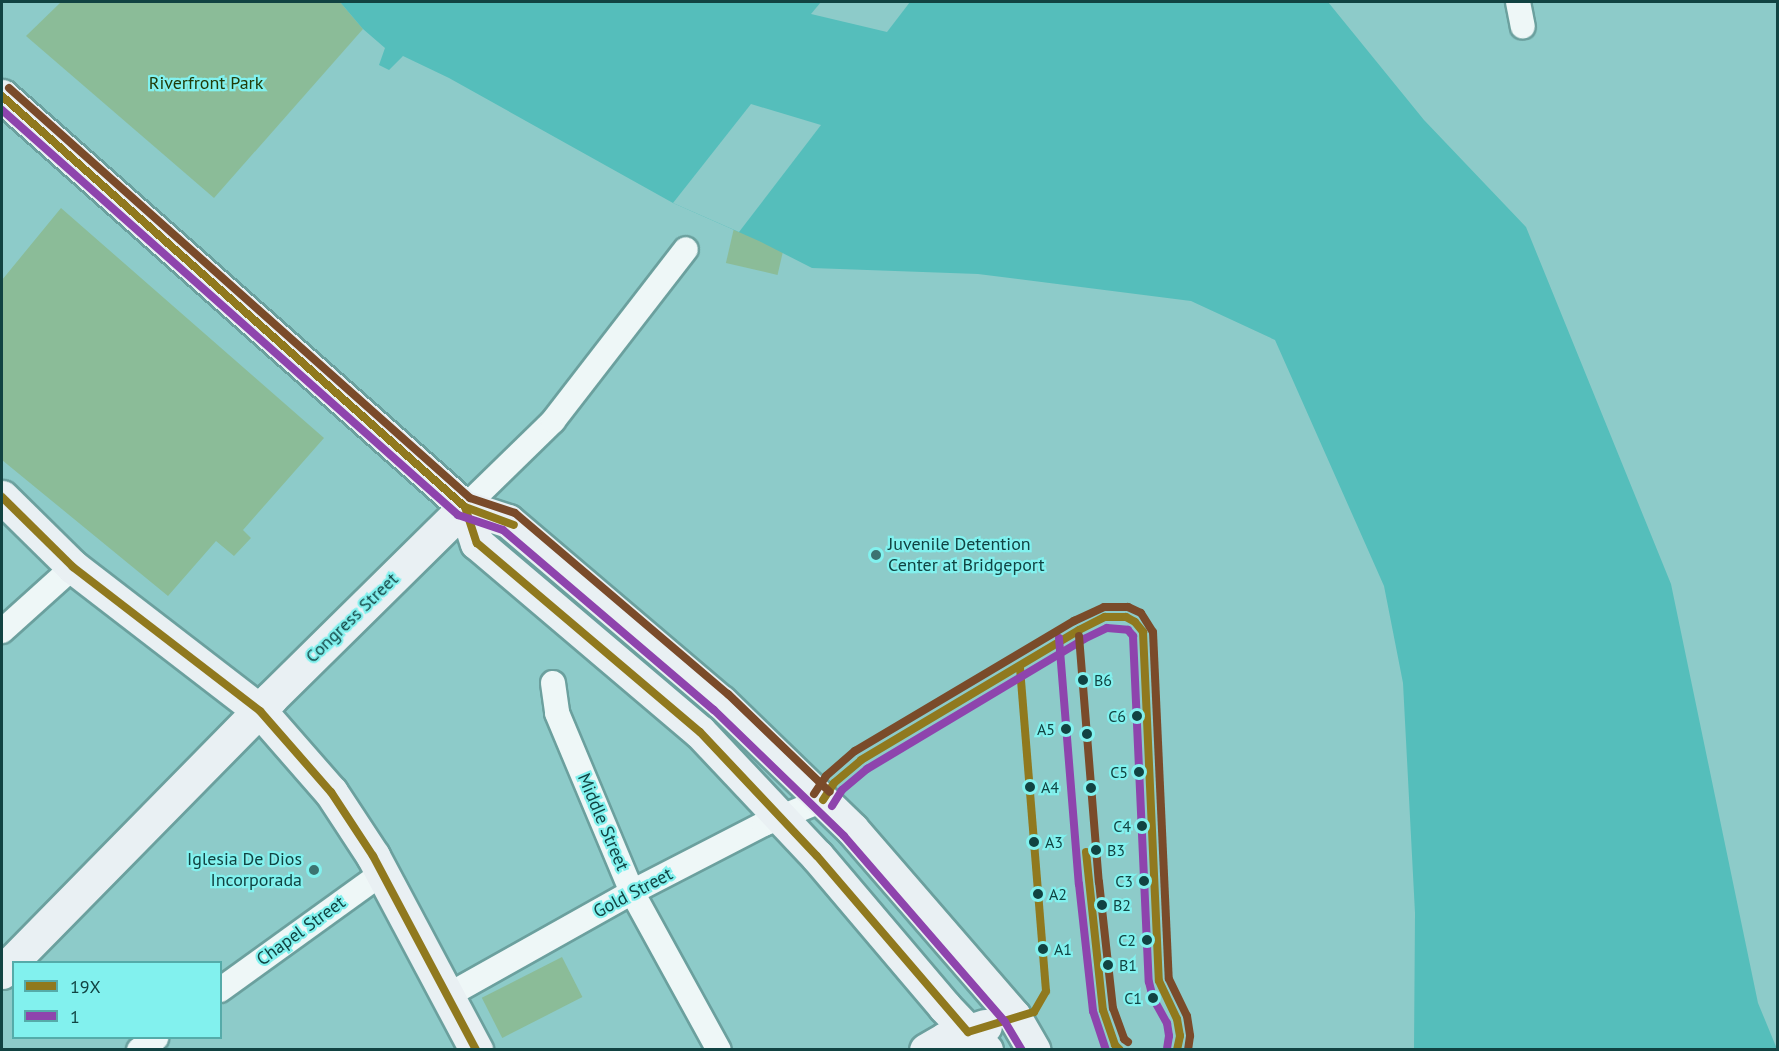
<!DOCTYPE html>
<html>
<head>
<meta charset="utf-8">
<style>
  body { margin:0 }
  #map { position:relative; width:1779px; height:1051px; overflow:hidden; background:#8dcbc9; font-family:"PT Sans",sans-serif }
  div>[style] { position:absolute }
  .green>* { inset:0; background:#8bbc98; transform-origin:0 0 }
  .water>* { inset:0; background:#55bebb }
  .pier>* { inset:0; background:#8dcbc9 }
  .roads { filter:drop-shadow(2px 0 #6ba09e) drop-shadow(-2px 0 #6ba09e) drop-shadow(0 2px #6ba09e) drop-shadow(0 -2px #6ba09e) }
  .street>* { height:24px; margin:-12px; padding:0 12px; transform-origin:12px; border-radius:12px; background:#eef7f7 }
  .secondary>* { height:33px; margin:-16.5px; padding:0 16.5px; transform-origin:16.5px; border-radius:16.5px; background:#e9f0f3 }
  .bus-1>* { height:8px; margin:-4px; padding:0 4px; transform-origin:4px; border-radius:4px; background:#90791e }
  .bus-2>* { height:8px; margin:-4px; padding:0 4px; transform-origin:4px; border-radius:4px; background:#8e44ad }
  .bus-3>* { height:8px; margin:-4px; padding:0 4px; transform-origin:4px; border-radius:4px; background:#7a4b2a }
  .dots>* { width:16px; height:16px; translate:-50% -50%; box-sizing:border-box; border:3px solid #82f1ee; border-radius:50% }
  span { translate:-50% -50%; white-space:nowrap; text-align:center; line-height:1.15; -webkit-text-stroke:4.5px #82f1ee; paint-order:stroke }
  .bus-label { font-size:16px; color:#114342 }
  .left { translate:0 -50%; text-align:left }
  .right { translate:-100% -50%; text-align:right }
  .park-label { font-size:18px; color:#213b08 }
  .poi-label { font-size:18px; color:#114342 }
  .street-label { font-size:18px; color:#114342 }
  .frame { position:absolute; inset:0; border:3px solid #114342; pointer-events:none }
  .legend { position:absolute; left:12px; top:961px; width:210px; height:78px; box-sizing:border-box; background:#82f1ee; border:2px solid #55aba9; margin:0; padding:8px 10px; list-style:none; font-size:18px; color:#114342 }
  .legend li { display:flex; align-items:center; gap:12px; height:30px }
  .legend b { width:30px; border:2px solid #55aba9 }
</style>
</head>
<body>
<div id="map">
  <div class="green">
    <div style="clip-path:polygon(61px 2px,340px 2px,363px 29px,214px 198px,26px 36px)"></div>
    <div style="left:761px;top:111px;width:53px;height:156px;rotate:13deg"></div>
    <div style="clip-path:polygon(61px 208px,324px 438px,243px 530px,251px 538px,234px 556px,216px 541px,168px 596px,2px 460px,2px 280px)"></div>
    <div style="left:562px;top:957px;width:45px;height:90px;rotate:63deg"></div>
  </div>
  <div class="water">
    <div style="clip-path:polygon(340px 2px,1328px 2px,1424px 120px,1526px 227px,1671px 584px,1758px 1003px,1777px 1049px,1414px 1049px,1415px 913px,1403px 683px,1384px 586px,1275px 340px,1191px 301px,978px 274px,812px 268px,759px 241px,673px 203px,449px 78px,403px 56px,389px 70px,379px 65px,385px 48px,363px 29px)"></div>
  </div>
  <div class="pier">
    <div style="clip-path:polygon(821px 2px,910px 2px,887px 32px,811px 14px)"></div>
    <div style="clip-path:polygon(751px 104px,821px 125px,739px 232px,673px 203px)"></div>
  </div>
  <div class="roads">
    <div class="street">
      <div style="left:1518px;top:2px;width:25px;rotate:79deg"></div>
      <div style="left:465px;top:507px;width:123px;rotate:-44.3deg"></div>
      <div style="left:553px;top:421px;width:217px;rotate:-52.3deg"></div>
      <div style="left:2px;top:631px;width:96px;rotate:-42deg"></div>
      <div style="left:553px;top:683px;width:30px;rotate:82deg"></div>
      <div style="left:557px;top:713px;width:194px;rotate:67.3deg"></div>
      <div style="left:632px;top:892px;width:180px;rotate:61.2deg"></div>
      <div style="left:220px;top:990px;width:200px;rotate:-35.8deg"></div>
      <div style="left:447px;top:996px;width:212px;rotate:-29.3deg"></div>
      <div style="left:632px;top:892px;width:148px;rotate:-27.3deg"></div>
      <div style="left:764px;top:824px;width:64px;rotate:-22.1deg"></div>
      <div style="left:139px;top:1050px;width:21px;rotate:-35deg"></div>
    </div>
    <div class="secondary">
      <div style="left:2px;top:96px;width:619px;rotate:41.6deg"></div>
      <div style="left:465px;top:507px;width:45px;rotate:18deg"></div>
      <div style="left:508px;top:521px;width:280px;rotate:40.4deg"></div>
      <div style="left:721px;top:702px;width:182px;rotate:44.1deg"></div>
      <div style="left:852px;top:829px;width:247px;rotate:49.1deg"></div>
      <div style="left:1014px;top:1016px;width:39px;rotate:60deg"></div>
      <div style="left:2px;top:497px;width:100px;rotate:44.6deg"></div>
      <div style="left:73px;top:567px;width:236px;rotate:37.6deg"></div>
      <div style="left:260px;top:711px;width:108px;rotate:48.8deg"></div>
      <div style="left:331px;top:792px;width:77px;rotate:56.7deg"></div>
      <div style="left:373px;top:856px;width:220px;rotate:62deg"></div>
      <div style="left:465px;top:507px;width:38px;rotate:72deg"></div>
      <div style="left:477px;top:543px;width:292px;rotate:40.3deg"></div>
      <div style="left:700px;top:732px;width:170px;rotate:46.7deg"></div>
      <div style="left:817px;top:856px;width:197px;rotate:49.7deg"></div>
      <div style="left:944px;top:1006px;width:61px;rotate:46.3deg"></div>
      <div style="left:2px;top:972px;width:384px;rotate:-45.5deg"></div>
      <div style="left:271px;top:698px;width:272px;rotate:-44.6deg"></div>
      <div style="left:926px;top:1050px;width:22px;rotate:-30deg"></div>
      <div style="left:945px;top:1039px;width:42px;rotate:-18deg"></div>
    </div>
  </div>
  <div class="bus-1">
    <div style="left:2px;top:96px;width:619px;rotate:41.6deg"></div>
    <div style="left:465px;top:507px;width:52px;rotate:20.2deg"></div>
    <div style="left:2px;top:497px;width:100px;rotate:44.6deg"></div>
    <div style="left:73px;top:567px;width:236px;rotate:37.6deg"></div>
    <div style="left:260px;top:711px;width:108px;rotate:48.8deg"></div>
    <div style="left:331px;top:792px;width:77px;rotate:56.7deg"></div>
    <div style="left:373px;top:856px;width:220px;rotate:62deg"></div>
    <div style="left:465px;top:507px;width:38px;rotate:72deg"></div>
    <div style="left:477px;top:543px;width:292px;rotate:40.3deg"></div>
    <div style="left:700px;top:732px;width:170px;rotate:46.7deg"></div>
    <div style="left:817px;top:856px;width:232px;rotate:49.4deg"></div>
    <div style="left:968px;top:1032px;width:69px;rotate:-16.9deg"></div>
    <div style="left:1034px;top:1012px;width:24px;rotate:-60deg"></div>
    <div style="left:1046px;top:991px;width:324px;rotate:-94.6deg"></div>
    <div style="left:823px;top:800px;width:20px;rotate:-57deg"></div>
    <div style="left:834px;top:783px;width:35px;rotate:-40deg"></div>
    <div style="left:861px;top:760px;width:254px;rotate:-30.8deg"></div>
    <div style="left:1079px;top:630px;width:29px;rotate:-27deg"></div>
    <div style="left:1105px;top:617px;width:21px"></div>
    <div style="left:1126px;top:617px;width:10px;rotate:29deg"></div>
    <div style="left:1135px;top:622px;width:13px;rotate:51deg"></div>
    <div style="left:1143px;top:632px;width:349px;rotate:87.4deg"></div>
    <div style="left:1159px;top:981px;width:42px;rotate:64.7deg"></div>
    <div style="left:1177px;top:1019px;width:17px;rotate:80deg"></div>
    <div style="left:1180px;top:1036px;width:14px;rotate:102deg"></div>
    <div style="left:1086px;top:852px;width:159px;rotate:83.9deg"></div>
    <div style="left:1103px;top:1010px;width:37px;rotate:71deg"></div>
    <div style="left:1115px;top:1045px;width:7px;rotate:45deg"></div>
  </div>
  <div class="bus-2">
    <div style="left:2px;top:110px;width:610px;rotate:41.61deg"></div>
    <div style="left:458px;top:515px;width:47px;rotate:18.4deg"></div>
    <div style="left:503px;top:530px;width:277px;rotate:40.5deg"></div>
    <div style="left:714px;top:710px;width:181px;rotate:44.1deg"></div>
    <div style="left:844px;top:836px;width:246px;rotate:49.1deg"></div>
    <div style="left:1005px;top:1022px;width:33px;rotate:59deg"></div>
    <div style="left:1059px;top:638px;width:247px;rotate:85.4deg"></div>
    <div style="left:1079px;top:884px;width:128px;rotate:83.7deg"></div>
    <div style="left:1093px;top:1011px;width:41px;rotate:71.6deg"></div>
    <div style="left:832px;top:806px;width:19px;rotate:-58deg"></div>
    <div style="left:842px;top:790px;width:33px;rotate:-40deg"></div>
    <div style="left:867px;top:769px;width:253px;rotate:-30.9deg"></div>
    <div style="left:1084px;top:639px;width:25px;rotate:-26deg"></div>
    <div style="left:1107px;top:628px;width:21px;rotate:5deg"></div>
    <div style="left:1128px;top:630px;width:8px;rotate:50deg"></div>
    <div style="left:1133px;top:636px;width:346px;rotate:87.4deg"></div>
    <div style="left:1149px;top:982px;width:16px;rotate:76deg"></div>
    <div style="left:1153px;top:998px;width:29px;rotate:61deg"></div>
    <div style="left:1167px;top:1023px;width:13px;rotate:81deg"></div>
    <div style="left:1169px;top:1036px;width:12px;rotate:99deg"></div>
  </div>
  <div class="bus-3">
    <div style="left:9px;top:88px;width:617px;rotate:41.65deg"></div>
    <div style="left:470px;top:498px;width:47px;rotate:18.4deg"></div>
    <div style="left:515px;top:513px;width:280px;rotate:40.4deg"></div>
    <div style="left:728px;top:694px;width:141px;rotate:43.9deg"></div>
    <div style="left:1079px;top:636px;width:247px;rotate:85.4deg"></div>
    <div style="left:1099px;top:882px;width:127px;rotate:83.7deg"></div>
    <div style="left:1113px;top:1008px;width:33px;rotate:70deg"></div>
    <div style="left:1124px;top:1039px;width:5px;rotate:37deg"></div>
    <div style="left:814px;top:794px;width:22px;rotate:-56deg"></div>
    <div style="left:826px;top:776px;width:38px;rotate:-41deg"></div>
    <div style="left:855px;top:751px;width:255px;rotate:-30.7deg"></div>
    <div style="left:1074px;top:621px;width:33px;rotate:-25deg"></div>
    <div style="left:1104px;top:607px;width:24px"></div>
    <div style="left:1128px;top:607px;width:14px;rotate:25deg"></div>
    <div style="left:1141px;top:613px;width:22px;rotate:58deg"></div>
    <div style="left:1153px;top:632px;width:347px;rotate:87.4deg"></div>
    <div style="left:1169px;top:979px;width:41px;rotate:64.1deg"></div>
    <div style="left:1187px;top:1016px;width:20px;rotate:81deg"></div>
    <div style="left:1190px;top:1036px;width:14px;rotate:98deg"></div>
  </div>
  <div class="dots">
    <div style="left:876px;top:555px;background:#3c7371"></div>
    <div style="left:1083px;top:680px;background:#114342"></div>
    <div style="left:1137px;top:716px;background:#114342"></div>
    <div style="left:1066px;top:729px;background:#114342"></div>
    <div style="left:1087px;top:734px;background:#114342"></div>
    <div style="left:1139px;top:772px;background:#114342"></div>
    <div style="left:1030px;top:787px;background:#114342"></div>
    <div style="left:1091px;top:788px;background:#114342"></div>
    <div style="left:1142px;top:826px;background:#114342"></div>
    <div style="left:1034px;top:842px;background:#114342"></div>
    <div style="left:1096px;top:850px;background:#114342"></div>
    <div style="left:314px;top:870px;background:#3c7371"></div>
    <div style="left:1144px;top:881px;background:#114342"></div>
    <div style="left:1038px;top:894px;background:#114342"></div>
    <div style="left:1102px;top:905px;background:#114342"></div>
    <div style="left:1147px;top:940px;background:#114342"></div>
    <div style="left:1043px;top:949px;background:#114342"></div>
    <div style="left:1108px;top:965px;background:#114342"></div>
    <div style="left:1153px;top:998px;background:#114342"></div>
  </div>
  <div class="bus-label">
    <span class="left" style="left:1094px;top:680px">B6</span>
    <span class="right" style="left:1126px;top:716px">C6</span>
    <span class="right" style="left:1055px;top:729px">A5</span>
    <span class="right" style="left:1128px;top:772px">C5</span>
    <span class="left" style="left:1041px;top:787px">A4</span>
    <span class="right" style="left:1131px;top:826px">C4</span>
    <span class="left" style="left:1045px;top:842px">A3</span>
    <span class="left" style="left:1107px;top:850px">B3</span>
    <span class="right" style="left:1133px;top:881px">C3</span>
    <span class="left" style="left:1049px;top:894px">A2</span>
    <span class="left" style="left:1113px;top:905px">B2</span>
    <span class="right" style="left:1136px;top:940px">C2</span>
    <span class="left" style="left:1054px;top:949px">A1</span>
    <span class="left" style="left:1119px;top:965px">B1</span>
    <span class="right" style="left:1142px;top:998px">C1</span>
  </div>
  <div class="park-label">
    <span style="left:206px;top:83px">Riverfront Park</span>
  </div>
  <div class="poi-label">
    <span class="left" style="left:888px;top:555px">Juvenile Detention<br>Center at Bridgeport</span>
    <span class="right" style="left:302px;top:870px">Iglesia De Dios<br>Incorporada</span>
  </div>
  <div class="street-label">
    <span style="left:352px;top:618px;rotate:-44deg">Congress Street</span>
    <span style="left:603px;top:822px;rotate:67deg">Middle Street</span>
    <span style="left:633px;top:893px;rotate:-28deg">Gold Street</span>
    <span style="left:301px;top:931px;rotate:-36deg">Chapel Street</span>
  </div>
  <div class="frame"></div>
  <ul class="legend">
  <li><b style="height:8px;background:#90791e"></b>19X</li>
  <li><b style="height:8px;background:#8e44ad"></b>1</li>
  </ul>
</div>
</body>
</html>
